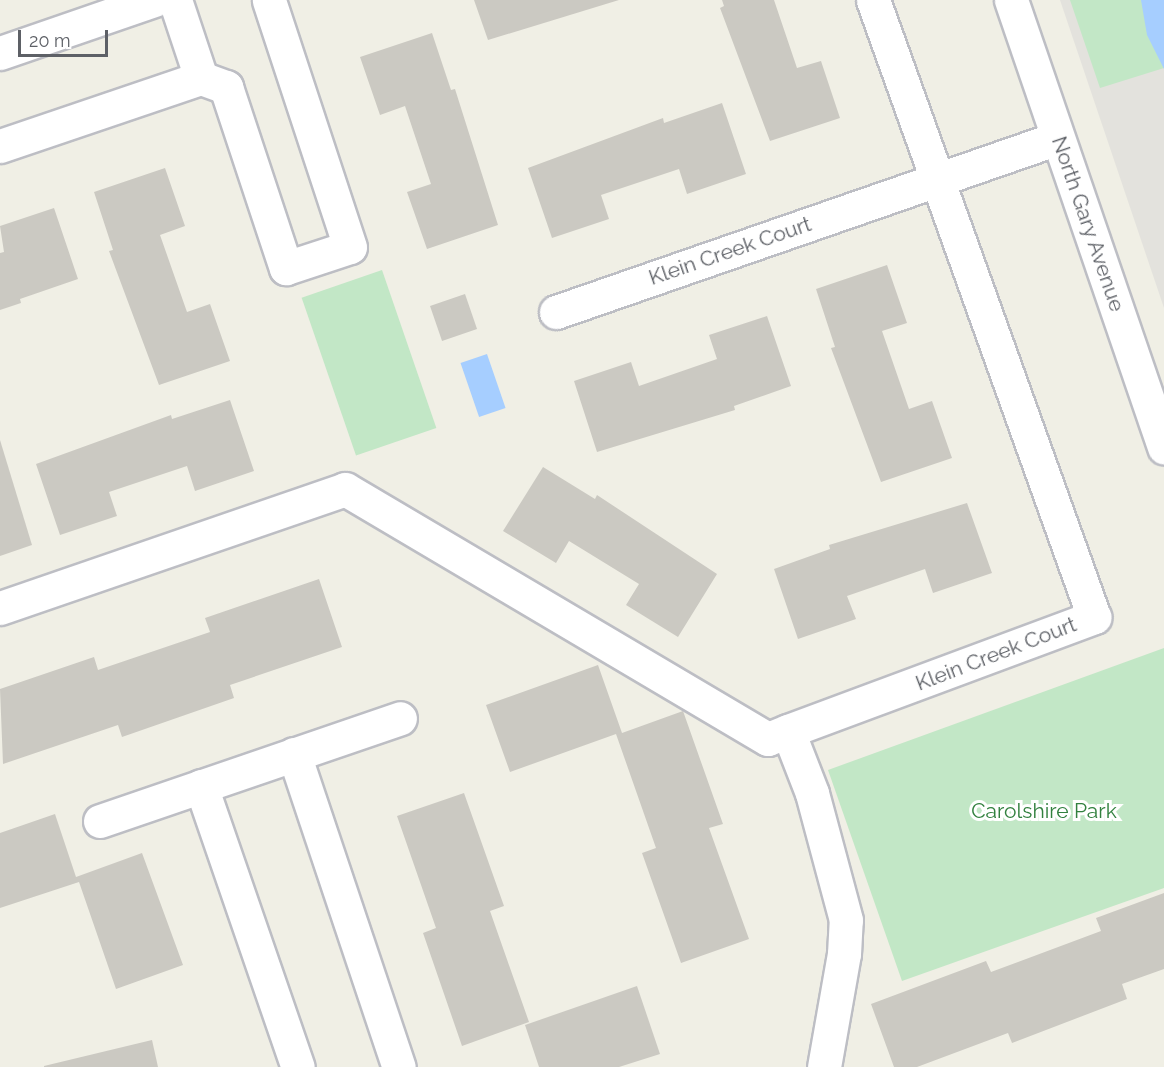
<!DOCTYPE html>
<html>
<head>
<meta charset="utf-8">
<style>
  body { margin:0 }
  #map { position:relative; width:1164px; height:1067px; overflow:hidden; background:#f0efe5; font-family:Raleway,sans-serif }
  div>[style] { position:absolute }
  .industrial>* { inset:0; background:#e3e2dd }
  .green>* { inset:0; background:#c2e7c6; transform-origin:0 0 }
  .water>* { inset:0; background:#a6ceff; transform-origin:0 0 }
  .building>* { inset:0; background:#cbc9c2; transform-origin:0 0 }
  .roads { filter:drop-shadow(2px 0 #bdbec4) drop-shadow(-2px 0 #bdbec4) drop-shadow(0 2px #bdbec4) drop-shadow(0 -2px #bdbec4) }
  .minor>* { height:33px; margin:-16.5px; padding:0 16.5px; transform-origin:16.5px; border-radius:16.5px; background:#fff }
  span { translate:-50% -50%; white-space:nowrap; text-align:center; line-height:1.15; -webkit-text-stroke:6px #fff; paint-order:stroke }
  .street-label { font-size:21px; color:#5d6066 }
  .park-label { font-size:21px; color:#32813f }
  .scale { position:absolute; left:18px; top:30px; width:90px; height:27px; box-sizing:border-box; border:3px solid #5d6066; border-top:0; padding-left:8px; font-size:18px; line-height:21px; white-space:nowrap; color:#5d6066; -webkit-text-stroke:4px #fff; paint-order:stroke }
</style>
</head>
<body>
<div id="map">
  <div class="industrial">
    <div style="clip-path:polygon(1060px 0,1164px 0,1164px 308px)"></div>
  </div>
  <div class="green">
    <div style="clip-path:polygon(1070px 0,1164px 0,1164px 68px,1100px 88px)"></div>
    <div style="left:382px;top:270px;width:167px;height:85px;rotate:71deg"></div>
    <div style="clip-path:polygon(1164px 648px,1164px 888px,902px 981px,828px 770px)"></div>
  </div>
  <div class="water">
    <div style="clip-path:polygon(1141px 0,1164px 0,1164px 69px,1147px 35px)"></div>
    <div style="left:487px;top:354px;width:57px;height:28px;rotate:71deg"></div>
  </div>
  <div class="building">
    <div style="clip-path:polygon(474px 0,619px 0,488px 40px)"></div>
    <div style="clip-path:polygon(722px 0,774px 0,797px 68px,821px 61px,840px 118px,770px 141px,720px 8px,724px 6px)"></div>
    <div style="clip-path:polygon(432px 33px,451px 90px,455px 89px,498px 225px,427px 249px,407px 192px,431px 184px,405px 106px,380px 115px,360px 57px)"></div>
    <div style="clip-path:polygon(722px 103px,746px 174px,687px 194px,679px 169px,601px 195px,609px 219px,552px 238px,528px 168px,663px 118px,664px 123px)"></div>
    <div style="clip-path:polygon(165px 168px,185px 226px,160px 235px,187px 312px,210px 304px,230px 361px,159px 385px,109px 251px,113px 250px,94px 192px)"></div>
    <div style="clip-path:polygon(54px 208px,78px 279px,20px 299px,21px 303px,0 310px,0 253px,4px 252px,0 226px)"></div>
    <div style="clip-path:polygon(887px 265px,907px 323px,882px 331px,909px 409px,932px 401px,952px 458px,881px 482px,831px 348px,835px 347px,816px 289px)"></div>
    <div style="left:465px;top:294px;width:37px;height:37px;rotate:71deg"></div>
    <div style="clip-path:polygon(767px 316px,791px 386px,734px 406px,735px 410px,597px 452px,574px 381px,631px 362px,639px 386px,717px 359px,709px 335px)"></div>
    <div style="clip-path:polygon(230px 400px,254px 471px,195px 491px,187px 466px,109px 492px,117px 516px,60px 535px,36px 464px,171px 415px,172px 419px)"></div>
    <div style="clip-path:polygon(0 440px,32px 545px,0 556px)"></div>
    <div style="clip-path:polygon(543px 467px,595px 499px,597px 495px,717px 574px,678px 637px,626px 605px,639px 584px,569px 541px,556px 563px,503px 531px)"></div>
    <div style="clip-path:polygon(967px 503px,992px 573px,933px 593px,925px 569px,847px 596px,856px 619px,798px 639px,774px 569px,830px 549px,829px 545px)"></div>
    <div style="clip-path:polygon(319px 579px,342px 647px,230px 685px,234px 698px,122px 737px,118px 725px,3px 764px,0 689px,94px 657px,98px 670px,210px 632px,205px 618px)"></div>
    <div style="clip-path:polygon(598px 665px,622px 733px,683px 711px,723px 824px,709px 828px,749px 939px,681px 963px,642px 853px,656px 848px,616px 734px,510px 772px,486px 705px)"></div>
    <div style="clip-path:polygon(464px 793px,504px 906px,490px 911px,529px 1022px,462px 1046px,423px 933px,436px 928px,397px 816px)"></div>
    <div style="clip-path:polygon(55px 814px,76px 877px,142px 853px,183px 965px,116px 989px,79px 882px,0 908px,0 833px)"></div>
    <div style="clip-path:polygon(1164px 893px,1164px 969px,1122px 984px,1127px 999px,1012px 1043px,1008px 1033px,917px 1067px,894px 1067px,871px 1004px,986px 961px,991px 972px,1101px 931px,1096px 918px)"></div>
    <div style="clip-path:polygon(637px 986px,660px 1054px,619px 1067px,539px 1067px,525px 1025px)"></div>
    <div style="clip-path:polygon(152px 1040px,158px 1067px,44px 1067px,44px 1066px)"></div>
  </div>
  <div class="roads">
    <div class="minor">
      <div style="left:1011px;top:0;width:473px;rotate:71.1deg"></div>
      <div style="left:0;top:53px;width:163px;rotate:-19deg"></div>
      <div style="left:201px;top:78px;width:27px;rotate:20deg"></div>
      <div style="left:226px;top:87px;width:191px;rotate:71.7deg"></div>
      <div style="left:286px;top:268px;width:67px;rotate:-18.2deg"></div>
      <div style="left:350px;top:247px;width:260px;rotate:-108.2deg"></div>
      <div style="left:0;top:146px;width:212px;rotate:-18.7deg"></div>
      <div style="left:201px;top:78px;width:82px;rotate:-108.4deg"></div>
      <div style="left:556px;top:312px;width:531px;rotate:-19.12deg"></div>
      <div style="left:0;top:608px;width:365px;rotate:-19deg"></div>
      <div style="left:345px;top:489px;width:491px;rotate:30.6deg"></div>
      <div style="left:768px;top:739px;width:22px;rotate:-22deg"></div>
      <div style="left:294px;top:754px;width:330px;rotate:71.5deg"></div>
      <div style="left:201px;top:786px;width:297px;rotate:71deg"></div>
      <div style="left:100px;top:821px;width:317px;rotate:-18.9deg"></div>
      <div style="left:824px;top:1067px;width:115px;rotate:-80deg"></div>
      <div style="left:844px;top:954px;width:34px;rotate:-87deg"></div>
      <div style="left:846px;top:920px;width:131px;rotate:-105deg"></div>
      <div style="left:812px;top:793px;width:66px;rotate:-111.2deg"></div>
      <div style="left:788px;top:731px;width:327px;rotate:-20.4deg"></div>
      <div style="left:1094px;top:617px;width:655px;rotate:-109.71deg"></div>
    </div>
  </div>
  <div class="street-label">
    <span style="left:1088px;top:224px;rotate:71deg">North Gary Avenue</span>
    <span style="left:730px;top:251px;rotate:-19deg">Klein Creek Court</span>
    <span style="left:996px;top:654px;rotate:-21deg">Klein Creek Court</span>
  </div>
  <div class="park-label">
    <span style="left:1044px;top:811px">Carolshire Park</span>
  </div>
  <div class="scale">20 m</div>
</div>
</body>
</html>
